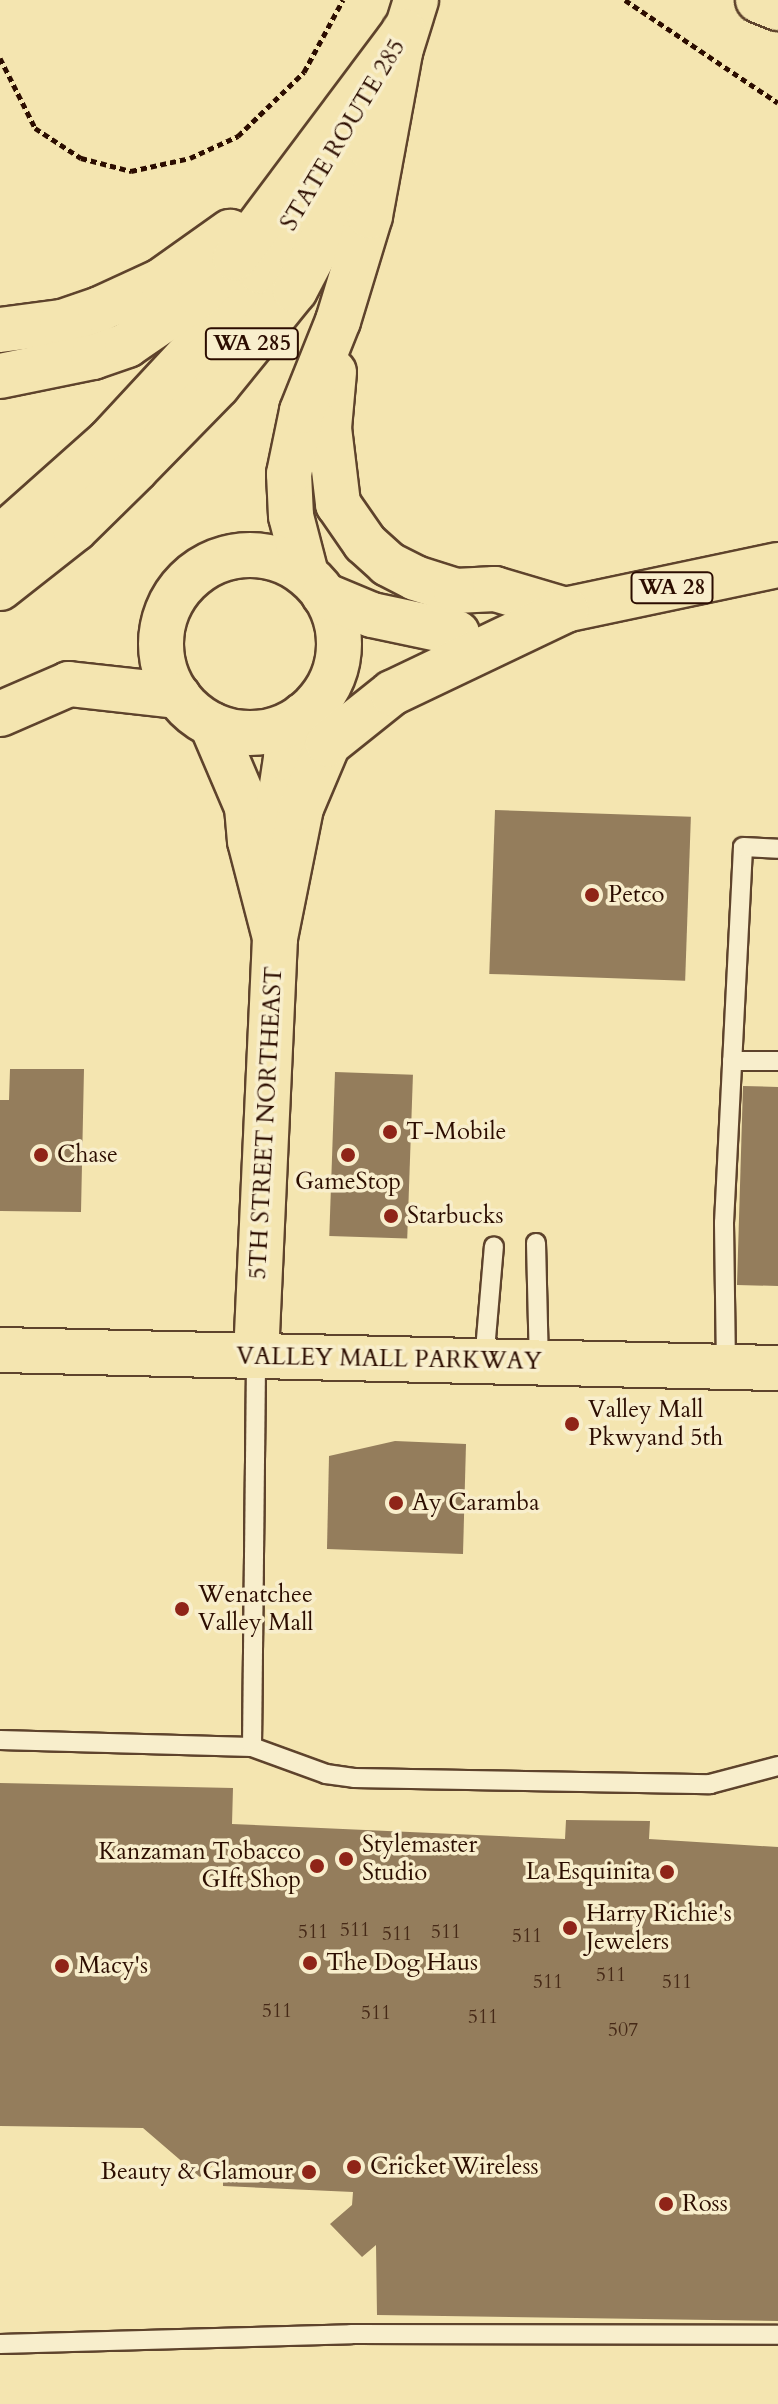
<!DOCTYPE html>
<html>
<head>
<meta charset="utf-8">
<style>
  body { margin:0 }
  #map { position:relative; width:778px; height:2404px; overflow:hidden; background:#f4e5b0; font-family:Cardo,serif }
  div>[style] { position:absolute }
  .building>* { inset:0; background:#947d5c; transform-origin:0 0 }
  .path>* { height:5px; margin-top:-2.5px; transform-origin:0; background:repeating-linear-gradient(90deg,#2c0d00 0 6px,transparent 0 10px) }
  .roads { filter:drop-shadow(2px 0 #5e432c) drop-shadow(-2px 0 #5e432c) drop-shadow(0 2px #5e432c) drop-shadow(0 -2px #5e432c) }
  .lane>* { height:18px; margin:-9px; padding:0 9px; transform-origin:9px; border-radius:9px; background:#f8eecc }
  .primary>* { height:44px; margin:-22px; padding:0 22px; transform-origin:22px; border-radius:22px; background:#f4e5b0 }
  .highway>* { height:44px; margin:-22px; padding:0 22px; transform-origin:22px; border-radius:22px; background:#f4e5b0 }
  .highway>.ring { margin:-22px; padding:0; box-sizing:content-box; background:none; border:44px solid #f4e5b0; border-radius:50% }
  .dots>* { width:22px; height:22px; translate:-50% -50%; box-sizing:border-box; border:4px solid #f8eecc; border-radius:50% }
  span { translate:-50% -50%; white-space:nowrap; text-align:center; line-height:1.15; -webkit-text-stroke:7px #f8eecc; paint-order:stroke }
  .number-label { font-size:20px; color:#462917 }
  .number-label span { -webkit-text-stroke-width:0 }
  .shield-label span { padding:2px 6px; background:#f8eecc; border:2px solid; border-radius:6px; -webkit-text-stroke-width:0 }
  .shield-label { font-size:22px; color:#2c0d00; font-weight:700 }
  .street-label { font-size:24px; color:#2c0d00 }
  .poi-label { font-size:24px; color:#2c0d00 }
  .left { translate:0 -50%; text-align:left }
  .right { translate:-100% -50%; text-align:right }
</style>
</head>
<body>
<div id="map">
  <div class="building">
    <div style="left:495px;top:810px;width:196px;height:164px;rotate:2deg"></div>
    <div style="clip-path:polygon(10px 1069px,84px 1069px,81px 1212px,0 1211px,0 1100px,9px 1100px)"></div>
    <div style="left:335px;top:1072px;width:78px;height:164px;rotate:2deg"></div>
    <div style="clip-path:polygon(743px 1086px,778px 1087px,778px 1286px,737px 1285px)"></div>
    <div style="clip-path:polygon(395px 1441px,466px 1444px,463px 1554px,327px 1549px,329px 1456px)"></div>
    <div style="clip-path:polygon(0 1783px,233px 1788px,232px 1824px,565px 1839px,566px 1820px,650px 1821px,649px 1839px,778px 1847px,778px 2321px,377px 2315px,376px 2245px,362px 2257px,330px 2224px,352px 2205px,353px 2192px,223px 2186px,223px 2156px,200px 2177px,143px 2128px,0 2126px)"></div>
  </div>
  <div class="path">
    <div style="left:625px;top:0;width:184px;rotate:33.9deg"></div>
    <div style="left:0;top:58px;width:78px;rotate:63.4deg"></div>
    <div style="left:35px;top:128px;width:55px;rotate:33.1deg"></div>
    <div style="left:81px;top:158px;width:52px;rotate:14.6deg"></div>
    <div style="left:131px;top:171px;width:60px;rotate:-12.4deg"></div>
    <div style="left:190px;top:158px;width:53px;rotate:-24.6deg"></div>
    <div style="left:238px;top:136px;width:92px;rotate:-44.1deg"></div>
    <div style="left:304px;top:72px;width:82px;rotate:-61.6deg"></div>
  </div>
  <div class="roads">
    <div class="lane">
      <div style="left:732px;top:1061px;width:46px"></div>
      <div style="left:536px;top:1243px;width:120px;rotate:88.6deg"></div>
      <div style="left:484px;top:1362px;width:116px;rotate:-85.1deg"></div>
      <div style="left:726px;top:1367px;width:144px;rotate:-90.8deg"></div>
      <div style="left:724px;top:1223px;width:376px;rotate:-87.1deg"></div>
      <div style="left:743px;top:847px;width:35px;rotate:3deg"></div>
      <div style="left:0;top:1740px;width:252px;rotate:1.6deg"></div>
      <div style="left:252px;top:1747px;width:79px;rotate:20deg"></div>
      <div style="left:326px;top:1774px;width:28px;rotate:8deg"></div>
      <div style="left:354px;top:1778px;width:356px;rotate:1deg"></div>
      <div style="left:710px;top:1784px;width:70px;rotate:-14.8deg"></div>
      <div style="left:252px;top:1747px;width:391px;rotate:-89.4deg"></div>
      <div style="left:0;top:2344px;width:351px;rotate:-1.6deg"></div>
      <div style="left:351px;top:2334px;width:427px;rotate:0.1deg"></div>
    </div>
    <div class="primary">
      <div style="left:0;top:538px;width:146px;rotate:-41.7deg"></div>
      <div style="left:109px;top:441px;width:165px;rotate:-47.2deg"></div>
      <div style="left:221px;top:320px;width:63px;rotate:-51.5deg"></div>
      <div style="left:260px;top:271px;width:146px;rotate:-57.6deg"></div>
      <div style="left:0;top:588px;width:95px;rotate:-38.2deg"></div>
      <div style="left:75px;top:529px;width:86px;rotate:-44.5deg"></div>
      <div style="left:136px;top:469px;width:117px;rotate:-45.7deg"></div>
      <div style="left:218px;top:385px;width:122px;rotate:-51deg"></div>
      <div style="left:295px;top:290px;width:161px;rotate:-62.2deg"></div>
      <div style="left:370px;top:148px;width:155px;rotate:-72.7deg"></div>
      <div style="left:212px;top:725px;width:89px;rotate:66.9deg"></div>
      <div style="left:247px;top:807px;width:34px;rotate:85deg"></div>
      <div style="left:250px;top:841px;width:100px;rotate:75.5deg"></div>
      <div style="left:275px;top:938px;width:418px;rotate:92.6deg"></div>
      <div style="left:270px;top:864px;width:107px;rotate:-81.4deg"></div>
      <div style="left:286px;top:758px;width:46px;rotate:-68.4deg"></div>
      <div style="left:0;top:1350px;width:778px;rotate:1.33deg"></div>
    </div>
    <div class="highway">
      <div style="left:758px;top:0;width:22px;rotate:22deg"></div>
      <div style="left:0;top:330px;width:63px;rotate:-7.4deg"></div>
      <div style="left:62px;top:322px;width:40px;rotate:-18.9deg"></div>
      <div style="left:100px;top:309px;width:67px;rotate:-24.7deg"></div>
      <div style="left:161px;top:281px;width:85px;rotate:-35.4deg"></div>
      <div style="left:334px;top:372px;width:56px;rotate:95.1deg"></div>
      <div style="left:329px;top:428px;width:77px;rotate:83.2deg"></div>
      <div style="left:338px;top:504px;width:47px;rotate:55.3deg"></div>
      <div style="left:365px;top:543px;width:31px;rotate:42deg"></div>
      <div style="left:388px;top:564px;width:30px;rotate:27deg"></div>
      <div style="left:415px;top:578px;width:43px;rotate:17.6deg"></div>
      <div style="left:456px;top:591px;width:39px;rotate:-3deg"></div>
      <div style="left:495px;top:589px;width:74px;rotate:16.5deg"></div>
      <div style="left:0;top:376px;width:95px;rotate:-11.5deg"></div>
      <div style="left:93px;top:357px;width:36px;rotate:-19deg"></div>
      <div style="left:127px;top:345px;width:88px;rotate:-34.4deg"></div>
      <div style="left:200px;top:295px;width:51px;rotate:-46.6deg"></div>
      <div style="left:235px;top:258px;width:277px;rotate:-53.2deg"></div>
      <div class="ring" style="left:161px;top:555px;width:134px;height:134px"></div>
      <div style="left:306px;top:574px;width:60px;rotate:-104.5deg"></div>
      <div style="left:291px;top:516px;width:42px;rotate:-92.7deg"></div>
      <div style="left:289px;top:474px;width:64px;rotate:-78.3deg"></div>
      <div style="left:302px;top:411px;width:97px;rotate:-68.2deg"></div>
      <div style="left:338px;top:321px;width:110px;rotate:-73.1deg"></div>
      <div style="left:370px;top:216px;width:188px;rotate:-79.6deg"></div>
      <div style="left:324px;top:595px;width:52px;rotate:22.6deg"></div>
      <div style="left:372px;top:615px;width:87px;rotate:12deg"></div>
      <div style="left:536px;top:616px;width:247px;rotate:-11.9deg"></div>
      <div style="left:0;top:714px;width:75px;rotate:-23.5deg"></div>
      <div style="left:69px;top:684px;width:110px;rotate:6.3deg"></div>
      <div style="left:275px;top:938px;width:133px;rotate:-78.7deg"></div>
      <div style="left:301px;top:808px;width:69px;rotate:-67.1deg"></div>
      <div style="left:328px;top:744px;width:82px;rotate:-38.6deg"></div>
      <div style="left:392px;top:693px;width:193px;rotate:-25.5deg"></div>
    </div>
  </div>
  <div class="dots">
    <div style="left:592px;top:895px;background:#8f2418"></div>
    <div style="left:390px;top:1132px;background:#8f2418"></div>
    <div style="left:41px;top:1155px;background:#8f2418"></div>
    <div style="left:348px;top:1155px;background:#8f2418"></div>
    <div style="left:391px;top:1216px;background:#8f2418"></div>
    <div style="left:572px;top:1424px;background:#8f2418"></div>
    <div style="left:396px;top:1503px;background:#8f2418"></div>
    <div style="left:182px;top:1609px;background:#8f2418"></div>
    <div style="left:346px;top:1859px;background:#8f2418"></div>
    <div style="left:317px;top:1866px;background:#8f2418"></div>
    <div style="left:667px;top:1872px;background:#8f2418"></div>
    <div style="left:570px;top:1928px;background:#8f2418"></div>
    <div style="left:310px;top:1963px;background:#8f2418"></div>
    <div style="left:62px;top:1966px;background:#8f2418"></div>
    <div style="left:354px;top:2167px;background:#8f2418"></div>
    <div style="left:309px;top:2172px;background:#8f2418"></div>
    <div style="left:666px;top:2204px;background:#8f2418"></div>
  </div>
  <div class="number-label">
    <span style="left:355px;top:1929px">511</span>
    <span style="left:313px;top:1931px">511</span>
    <span style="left:446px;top:1931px">511</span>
    <span style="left:397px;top:1933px">511</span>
    <span style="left:527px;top:1935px">511</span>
    <span style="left:611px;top:1974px">511</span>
    <span style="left:548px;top:1981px">511</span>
    <span style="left:677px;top:1981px">511</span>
    <span style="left:277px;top:2010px">511</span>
    <span style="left:376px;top:2012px">511</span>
    <span style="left:483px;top:2016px">511</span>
    <span style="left:623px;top:2029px">507</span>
  </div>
  <div class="shield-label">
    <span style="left:252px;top:344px">WA 285</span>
    <span style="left:672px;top:588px">WA 28</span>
  </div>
  <div class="street-label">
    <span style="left:343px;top:135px;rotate:-59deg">STATE ROUTE 285</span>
    <span style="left:266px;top:1123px;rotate:-87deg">5TH STREET NORTHEAST</span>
    <span style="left:389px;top:1359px;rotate:1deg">VALLEY MALL PARKWAY</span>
  </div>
  <div class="poi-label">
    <span class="left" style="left:608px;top:895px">Petco</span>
    <span class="left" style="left:406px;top:1132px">T-Mobile</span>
    <span class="left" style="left:57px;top:1155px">Chase</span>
    <span style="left:348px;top:1182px">GameStop</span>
    <span class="left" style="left:407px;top:1216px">Starbucks</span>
    <span class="left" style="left:588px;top:1424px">Valley Mall<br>Pkwyand 5th</span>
    <span class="left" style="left:412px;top:1503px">Ay Caramba</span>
    <span class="left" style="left:198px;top:1609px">Wenatchee<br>Valley Mall</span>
    <span class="left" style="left:362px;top:1859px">Stylemaster<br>Studio</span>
    <span class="right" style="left:301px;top:1866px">Kanzaman Tobacco<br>GIft Shop</span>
    <span class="right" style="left:651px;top:1872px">La Esquinita</span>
    <span class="left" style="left:586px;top:1928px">Harry Richie's<br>Jewelers</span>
    <span class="left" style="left:326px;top:1963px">The Dog Haus</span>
    <span class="left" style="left:78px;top:1966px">Macy's</span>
    <span class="left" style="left:370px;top:2167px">Cricket Wireless</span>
    <span class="right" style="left:293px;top:2172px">Beauty &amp; Glamour</span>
    <span class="left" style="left:682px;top:2204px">Ross</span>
  </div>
</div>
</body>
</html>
